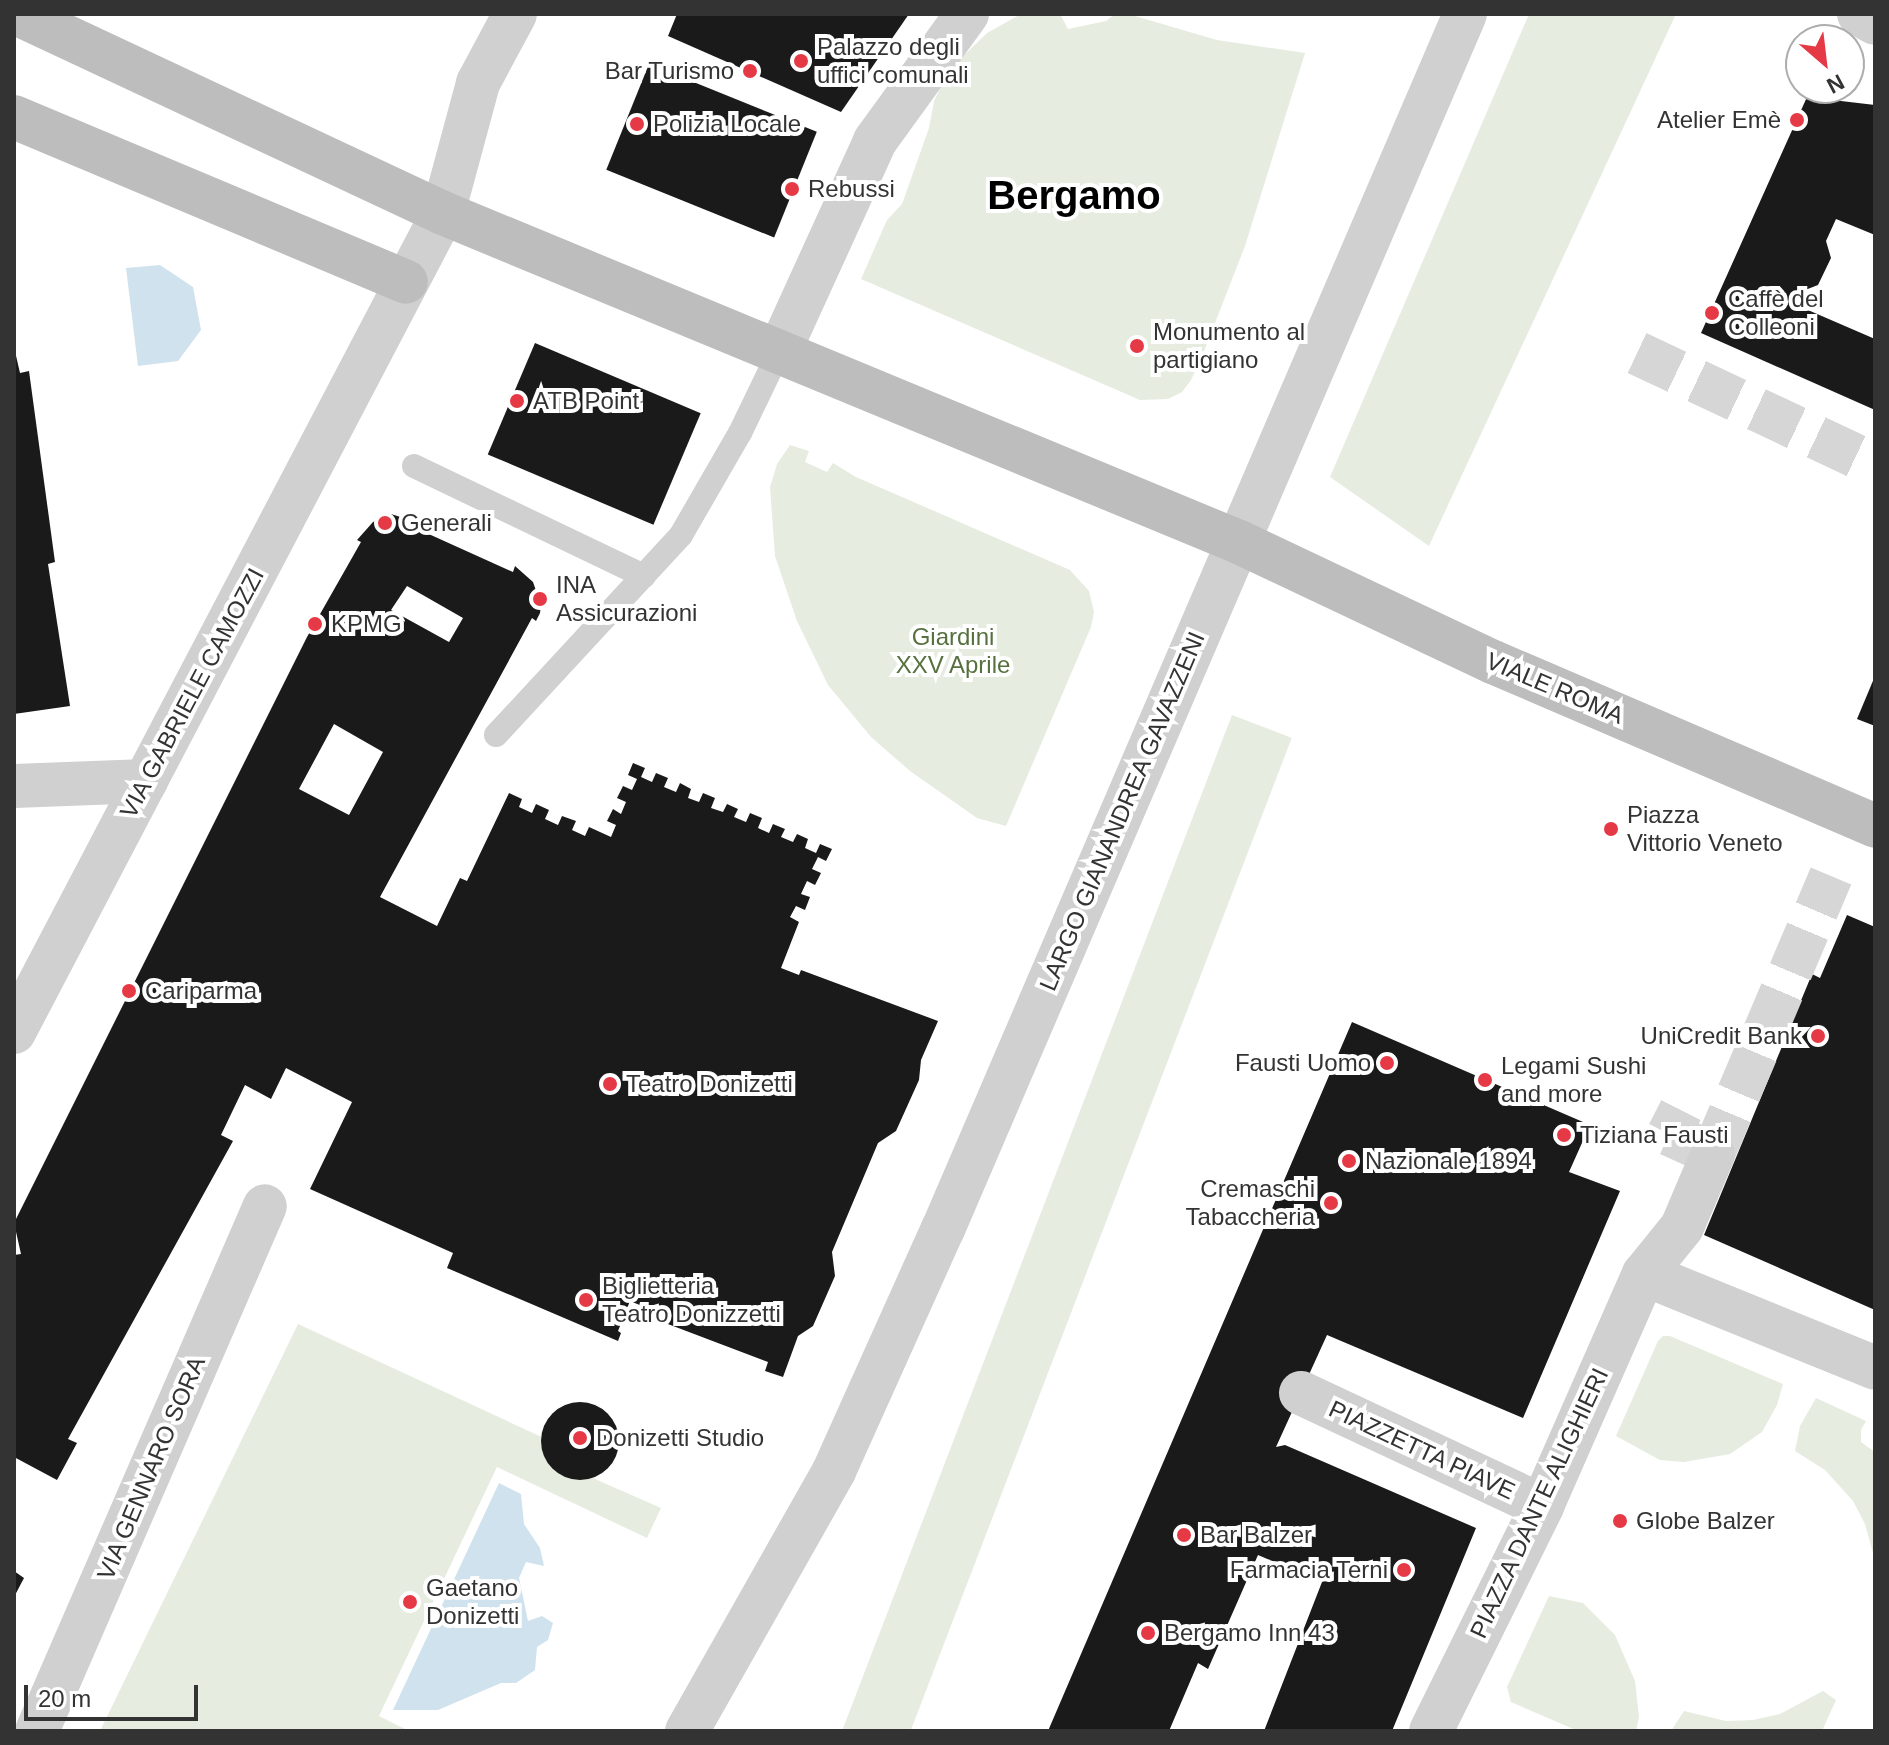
<!DOCTYPE html>
<html>
<head>
<meta charset="utf-8">
<style>
  body { margin:0 }
  #map { position:relative; width:1889px; height:1745px; overflow:hidden; background:#fff; font-family:Arial,sans-serif }
  div>[style] { position:absolute }
  .green>* { inset:0; background:#e6ecdf; transform-origin:0 0 }
  .water>* { inset:0; background:#cfe2ee }
  .building>* { inset:0; background:#1a1a1a; transform-origin:0 0 }
  .round { border-radius:50% }
  .street-tunnel>* { height:44px; margin-top:-22px; transform-origin:0; background:repeating-linear-gradient(90deg,#d6d6d6 0 44px,transparent 0 66px) }
  .lane>* { height:24px; margin:-12px; padding:0 12px; transform-origin:12px; border-radius:12px; background:#d0d0d0 }
  .street>* { height:44px; margin:-22px; padding:0 22px; transform-origin:22px; border-radius:22px; background:#d0d0d0 }
  .secondary>* { height:44px; margin:-22px; padding:0 22px; transform-origin:22px; border-radius:22px; background:#bdbdbd }
  .dots>* { width:22px; height:22px; translate:-50% -50%; box-sizing:border-box; border:4px solid #fff; border-radius:50% }
  span { translate:-50% -50%; white-space:nowrap; text-align:center; line-height:1.15; -webkit-text-stroke:8px #fff; paint-order:stroke }
  .poi-label { font-size:24px; color:#333 }
  .left { translate:0 -50%; text-align:left }
  .right { translate:-100% -50%; text-align:right }
  .park-label { font-size:24px; color:#56703f }
  .street-label { font-size:24px; color:#333 }
  .town-label { font-size:40px; color:#000; font-weight:700 }
  .frame { position:absolute; inset:0; border:16px solid #333; pointer-events:none }
  .north { position:absolute; left:1785px; top:24px; width:80px; height:80px; box-sizing:border-box; background:#fff; border:2px solid #adadad; border-radius:50%; rotate:152deg; font-size:22px; font-weight:700; line-height:32px; text-align:center; color:#333 }
  .north::after { content:''; display:block; margin:auto; width:28px; height:36px; background:#e63946; clip-path:polygon(50% 0,100% 100%,50% 72%,0 100%) }
  .scale { position:absolute; left:24px; top:1685px; width:174px; height:36px; box-sizing:border-box; border:4px solid #333; border-top:0; padding-left:10px; font-size:24px; line-height:28px; white-space:nowrap; color:#333; -webkit-text-stroke:6px #fff; paint-order:stroke }
</style>
</head>
<body>
<div id="map">
  <div class="green">
    <div style="clip-path:polygon(1021px 14px,1060px 14px,1068px 29px,1106px 21px,1115px 14px,1128px 14px,1217px 40px,1305px 53px,1245px 246px,1201px 359px,1191px 380px,1182px 392px,1168px 399px,1140px 400px,861px 279px,887px 220px,902px 204px,929px 128px,934px 101px,950px 69px,987px 33px)"></div>
    <div style="clip-path:polygon(1529px 14px,1676px 14px,1429px 546px,1330px 477px)"></div>
    <div style="clip-path:polygon(790px 445px,809px 451px,805px 462px,827px 472px,833px 463px,856px 477px,1070px 570px,1089px 591px,1094px 612px,1091px 627px,1006px 826px,977px 818px,910px 771px,871px 737px,828px 685px,797px 621px,775px 556px,770px 487px,777px 464px)"></div>
    <div style="left:1232px;top:715px;width:64px;height:1110px;rotate:21deg"></div>
    <div style="clip-path:polygon(298px 1324px,546px 1439px,554px 1461px,661px 1508px,647px 1538px,497px 1467px,379px 1716px,409px 1731px,100px 1731px)"></div>
    <div style="clip-path:polygon(1663px 1336px,1670px 1336px,1783px 1384px,1777px 1405px,1762px 1432px,1730px 1454px,1684px 1462px,1660px 1460px,1616px 1436px,1658px 1341px)"></div>
    <div style="clip-path:polygon(1816px 1398px,1866px 1421px,1861px 1430px,1861px 1442px,1875px 1452px,1875px 1560px,1865px 1524px,1853px 1501px,1825px 1470px,1795px 1451px,1800px 1426px)"></div>
    <div style="clip-path:polygon(1549px 1596px,1583px 1603px,1615px 1635px,1635px 1681px,1639px 1717px,1636px 1731px,1578px 1731px,1511px 1702px,1507px 1687px)"></div>
    <div style="clip-path:polygon(1823px 1691px,1836px 1700px,1822px 1731px,1671px 1731px,1684px 1711px,1726px 1721px,1753px 1720px,1780px 1714px)"></div>
  </div>
  <div class="water">
    <div style="clip-path:polygon(160px 265px,193px 287px,201px 330px,178px 361px,138px 366px,126px 268px)"></div>
    <div style="clip-path:polygon(499px 1483px,521px 1494px,524px 1524px,540px 1548px,544px 1566px,526px 1562px,519px 1578px,528px 1621px,542px 1616px,553px 1623px,548px 1640px,537px 1647px,535px 1670px,516px 1683px,501px 1683px,438px 1710px,393px 1710px)"></div>
  </div>
  <div class="building">
    <div style="clip-path:polygon(677px 14px,909px 14px,841px 112px,668px 36px)"></div>
    <div style="left:649px;top:64px;width:181px;height:114px;rotate:22deg"></div>
    <div style="clip-path:polygon(1807px 97px,1875px 105px,1875px 235px,1836px 219px,1826px 241px,1831px 258px,1818px 285px,1800px 292px,1794px 304px,1875px 339px,1875px 410px,1701px 333px)"></div>
    <div style="left:535px;top:343px;width:180px;height:121px;rotate:23deg"></div>
    <div style="clip-path:polygon(14px 347px,20px 373px,29px 371px,55px 562px,48px 564px,70px 706px,14px 714px)"></div>
    <div style="clip-path:polygon(evenodd,391px 514px,413px 521px,411px 526px,513px 572px,515px 566px,533px 582px,541px 605px,540px 613px,536px 621px,532px 618px,380px 897px,437px 926px,460px 878px,467px 881px,509px 793px,522px 799px,519px 807px,532px 813px,536px 804px,549px 810px,545px 819px,558px 825px,562px 816px,576px 821px,572px 830px,585px 836px,589px 827px,611px 837px,616px 825px,607px 821px,613px 809px,621px 814px,626px 802px,617px 798px,623px 786px,632px 790px,637px 779px,628px 775px,633px 763px,645px 768px,641px 777px,652px 782px,656px 773px,668px 778px,664px 787px,676px 792px,680px 783px,691px 789px,688px 798px,699px 802px,703px 793px,715px 798px,711px 808px,723px 812px,727px 804px,738px 809px,734px 817px,746px 822px,750px 813px,762px 818px,758px 828px,769px 833px,773px 824px,785px 829px,781px 837px,793px 842px,797px 834px,808px 839px,805px 848px,816px 853px,820px 844px,832px 849px,826px 861px,818px 857px,812px 869px,821px 873px,815px 885px,807px 881px,801px 894px,810px 897px,805px 910px,796px 906px,790px 917px,799px 922px,781px 968px,799px 975px,801px 970px,938px 1021px,921px 1060px,919px 1080px,896px 1131px,878px 1143px,832px 1252px,835px 1276px,813px 1326px,798px 1336px,783px 1377px,765px 1371px,768px 1362px,652px 1318px,654px 1311px,630px 1301px,618px 1331px,621px 1333px,618px 1341px,447px 1268px,453px 1253px,310px 1189px,352px 1102px,286px 1068px,271px 1099px,245px 1085px,221px 1135px,233px 1141px,68px 1439px,77px 1443px,57px 1480px,14px 1457px,14px 1255px,21px 1254px,14px 1223px,307px 637px,361px 542px,357px 540px,373px 522px,391px 514px,407px 586px,463px 618px,449px 642px,391px 610px,407px 586px,391px 514px,334px 724px,383px 752px,349px 815px,299px 789px,334px 724px)"></div>
    <div style="clip-path:polygon(1875px 676px,1875px 726px,1857px 719px)"></div>
    <div style="clip-path:polygon(1847px 915px,1875px 927px,1875px 1310px,1704px 1235px,1812px 974px,1820px 978px)"></div>
    <div style="clip-path:polygon(1352px 1022px,1590px 1125px,1569px 1172px,1620px 1191px,1523px 1418px,1327px 1335px,1276px 1447px,1285px 1445px,1476px 1528px,1392px 1731px,1264px 1731px,1322px 1582px,1258px 1555px,1208px 1669px,1198px 1663px,1169px 1731px,1048px 1731px)"></div>
    <div class="round" style="left:541px;top:1402px;width:78px;height:78px"></div>
    <div style="clip-path:polygon(14px 1571px,24px 1578px,14px 1597px)"></div>
  </div>
  <div class="street-tunnel">
    <div style="left:1637px;top:353px;width:263px;rotate:25.2deg"></div>
    <div style="left:1681px;top:1110px;width:27px;rotate:117deg"></div>
    <div style="left:1669px;top:1134px;width:48px;rotate:24.4deg"></div>
    <div style="left:1713px;top:1154px;width:302px;rotate:-67deg"></div>
  </div>
  <div class="lane">
    <div style="left:414px;top:466px;width:255px;rotate:25.6deg"></div>
    <div style="left:496px;top:735px;width:272px;rotate:-47.2deg"></div>
    <div style="left:681px;top:535px;width:118px;rotate:-60deg"></div>
    <div style="left:740px;top:433px;width:90px;rotate:-64.3deg"></div>
  </div>
  <div class="street">
    <div style="left:1859px;top:14px;width:18px;rotate:29deg"></div>
    <div style="left:779px;top:352px;width:232px;rotate:-65.5deg"></div>
    <div style="left:875px;top:141px;width:157px;rotate:-54.1deg"></div>
    <div style="left:14px;top:786px;width:132px;rotate:-2.2deg"></div>
    <div style="left:14px;top:1032px;width:925px;rotate:-62.35deg"></div>
    <div style="left:443px;top:213px;width:135px;rotate:-74.9deg"></div>
    <div style="left:478px;top:83px;width:78px;rotate:-61.8deg"></div>
    <div style="left:1644px;top:1274px;width:60px;rotate:-51deg"></div>
    <div style="left:1682px;top:1227px;width:79px;rotate:-67deg"></div>
    <div style="left:1301px;top:1393px;width:266px;rotate:25.1deg"></div>
    <div style="left:37px;top:1731px;width:572px;rotate:-66.53deg"></div>
    <div style="left:687px;top:1731px;width:299px;rotate:-60.5deg"></div>
    <div style="left:834px;top:1471px;width:265px;rotate:-65.8deg"></div>
    <div style="left:943px;top:1229px;width:1322px;rotate:-66.75deg"></div>
    <div style="left:1431px;top:1731px;width:251px;rotate:-63.7deg"></div>
    <div style="left:1542px;top:1506px;width:253px;rotate:-66.3deg"></div>
    <div style="left:1644px;top:1274px;width:249px;rotate:22.1deg"></div>
  </div>
  <div class="secondary">
    <div style="left:18px;top:14px;width:469px;rotate:25.1deg"></div>
    <div style="left:443px;top:213px;width:861px;rotate:22.46deg"></div>
    <div style="left:1239px;top:542px;width:281px;rotate:25.3deg"></div>
    <div style="left:1493px;top:662px;width:416px;rotate:23.2deg"></div>
    <div style="left:14px;top:117px;width:425px;rotate:22.8deg"></div>
  </div>
  <div class="dots">
    <div style="left:801px;top:61px;background:#e63946"></div>
    <div style="left:750px;top:71px;background:#e63946"></div>
    <div style="left:1797px;top:120px;background:#e63946"></div>
    <div style="left:637px;top:124px;background:#e63946"></div>
    <div style="left:792px;top:189px;background:#e63946"></div>
    <div style="left:1712px;top:313px;background:#e63946"></div>
    <div style="left:1137px;top:346px;background:#e63946"></div>
    <div style="left:517px;top:401px;background:#e63946"></div>
    <div style="left:385px;top:523px;background:#e63946"></div>
    <div style="left:540px;top:599px;background:#e63946"></div>
    <div style="left:315px;top:624px;background:#e63946"></div>
    <div style="left:1611px;top:829px;background:#e63946"></div>
    <div style="left:129px;top:991px;background:#e63946"></div>
    <div style="left:1818px;top:1036px;background:#e63946"></div>
    <div style="left:1387px;top:1063px;background:#e63946"></div>
    <div style="left:1485px;top:1080px;background:#e63946"></div>
    <div style="left:610px;top:1084px;background:#e63946"></div>
    <div style="left:1564px;top:1135px;background:#e63946"></div>
    <div style="left:1349px;top:1161px;background:#e63946"></div>
    <div style="left:1331px;top:1203px;background:#e63946"></div>
    <div style="left:586px;top:1300px;background:#e63946"></div>
    <div style="left:580px;top:1438px;background:#e63946"></div>
    <div style="left:1620px;top:1521px;background:#e63946"></div>
    <div style="left:1184px;top:1535px;background:#e63946"></div>
    <div style="left:1404px;top:1570px;background:#e63946"></div>
    <div style="left:410px;top:1602px;background:#e63946"></div>
    <div style="left:1148px;top:1633px;background:#e63946"></div>
  </div>
  <div class="poi-label">
    <span class="left" style="left:817px;top:61px">Palazzo degli<br>uffici comunali</span>
    <span class="right" style="left:734px;top:71px">Bar Turismo</span>
    <span class="right" style="left:1781px;top:120px">Atelier Emè</span>
    <span class="left" style="left:653px;top:124px">Polizia Locale</span>
    <span class="left" style="left:808px;top:189px">Rebussi</span>
    <span class="left" style="left:1728px;top:313px">Caffè del<br>Colleoni</span>
    <span class="left" style="left:1153px;top:346px">Monumento al<br>partigiano</span>
    <span class="left" style="left:533px;top:401px">ATB Point</span>
    <span class="left" style="left:401px;top:523px">Generali</span>
    <span class="left" style="left:556px;top:599px">INA<br>Assicurazioni</span>
    <span class="left" style="left:331px;top:624px">KPMG</span>
    <span class="left" style="left:1627px;top:829px">Piazza<br>Vittorio Veneto</span>
    <span class="left" style="left:145px;top:991px">Cariparma</span>
    <span class="right" style="left:1802px;top:1036px">UniCredit Bank</span>
    <span class="right" style="left:1371px;top:1063px">Fausti Uomo</span>
    <span class="left" style="left:1501px;top:1080px">Legami Sushi<br>and more</span>
    <span class="left" style="left:626px;top:1084px">Teatro Donizetti</span>
    <span class="left" style="left:1580px;top:1135px">Tiziana Fausti</span>
    <span class="left" style="left:1365px;top:1161px">Nazionale 1894</span>
    <span class="right" style="left:1315px;top:1203px">Cremaschi<br>Tabaccheria</span>
    <span class="left" style="left:602px;top:1300px">Biglietteria<br>Teatro Donizzetti</span>
    <span class="left" style="left:596px;top:1438px">Donizetti Studio</span>
    <span class="left" style="left:1636px;top:1521px">Globe Balzer</span>
    <span class="left" style="left:1200px;top:1535px">Bar Balzer</span>
    <span class="right" style="left:1388px;top:1570px">Farmacia Terni</span>
    <span class="left" style="left:426px;top:1602px">Gaetano<br>Donizetti</span>
    <span class="left" style="left:1164px;top:1633px">Bergamo Inn 43</span>
  </div>
  <div class="park-label">
    <span style="left:953px;top:651px">Giardini<br>XXV Aprile</span>
  </div>
  <div class="street-label">
    <span style="left:1555px;top:688px;rotate:23deg">VIALE ROMA</span>
    <span style="left:192px;top:693px;rotate:-62deg">VIA GABRIELE CAMOZZI</span>
    <span style="left:1122px;top:811px;rotate:-67deg">LARGO GIANANDREA GAVAZZENI</span>
    <span style="left:1422px;top:1450px;rotate:25deg">PIAZZETTA PIAVE</span>
    <span style="left:151px;top:1468px;rotate:-67deg">VIA GENNARO SORA</span>
    <span style="left:1539px;top:1503px;rotate:-65deg">PIAZZA DANTE ALIGHIERI</span>
  </div>
  <div class="town-label">
    <span style="left:1074px;top:195px">Bergamo</span>
  </div>
  <div class="frame"></div>
  <div class="north">N</div>
  <div class="scale">20 m</div>
</div>
</body>
</html>
